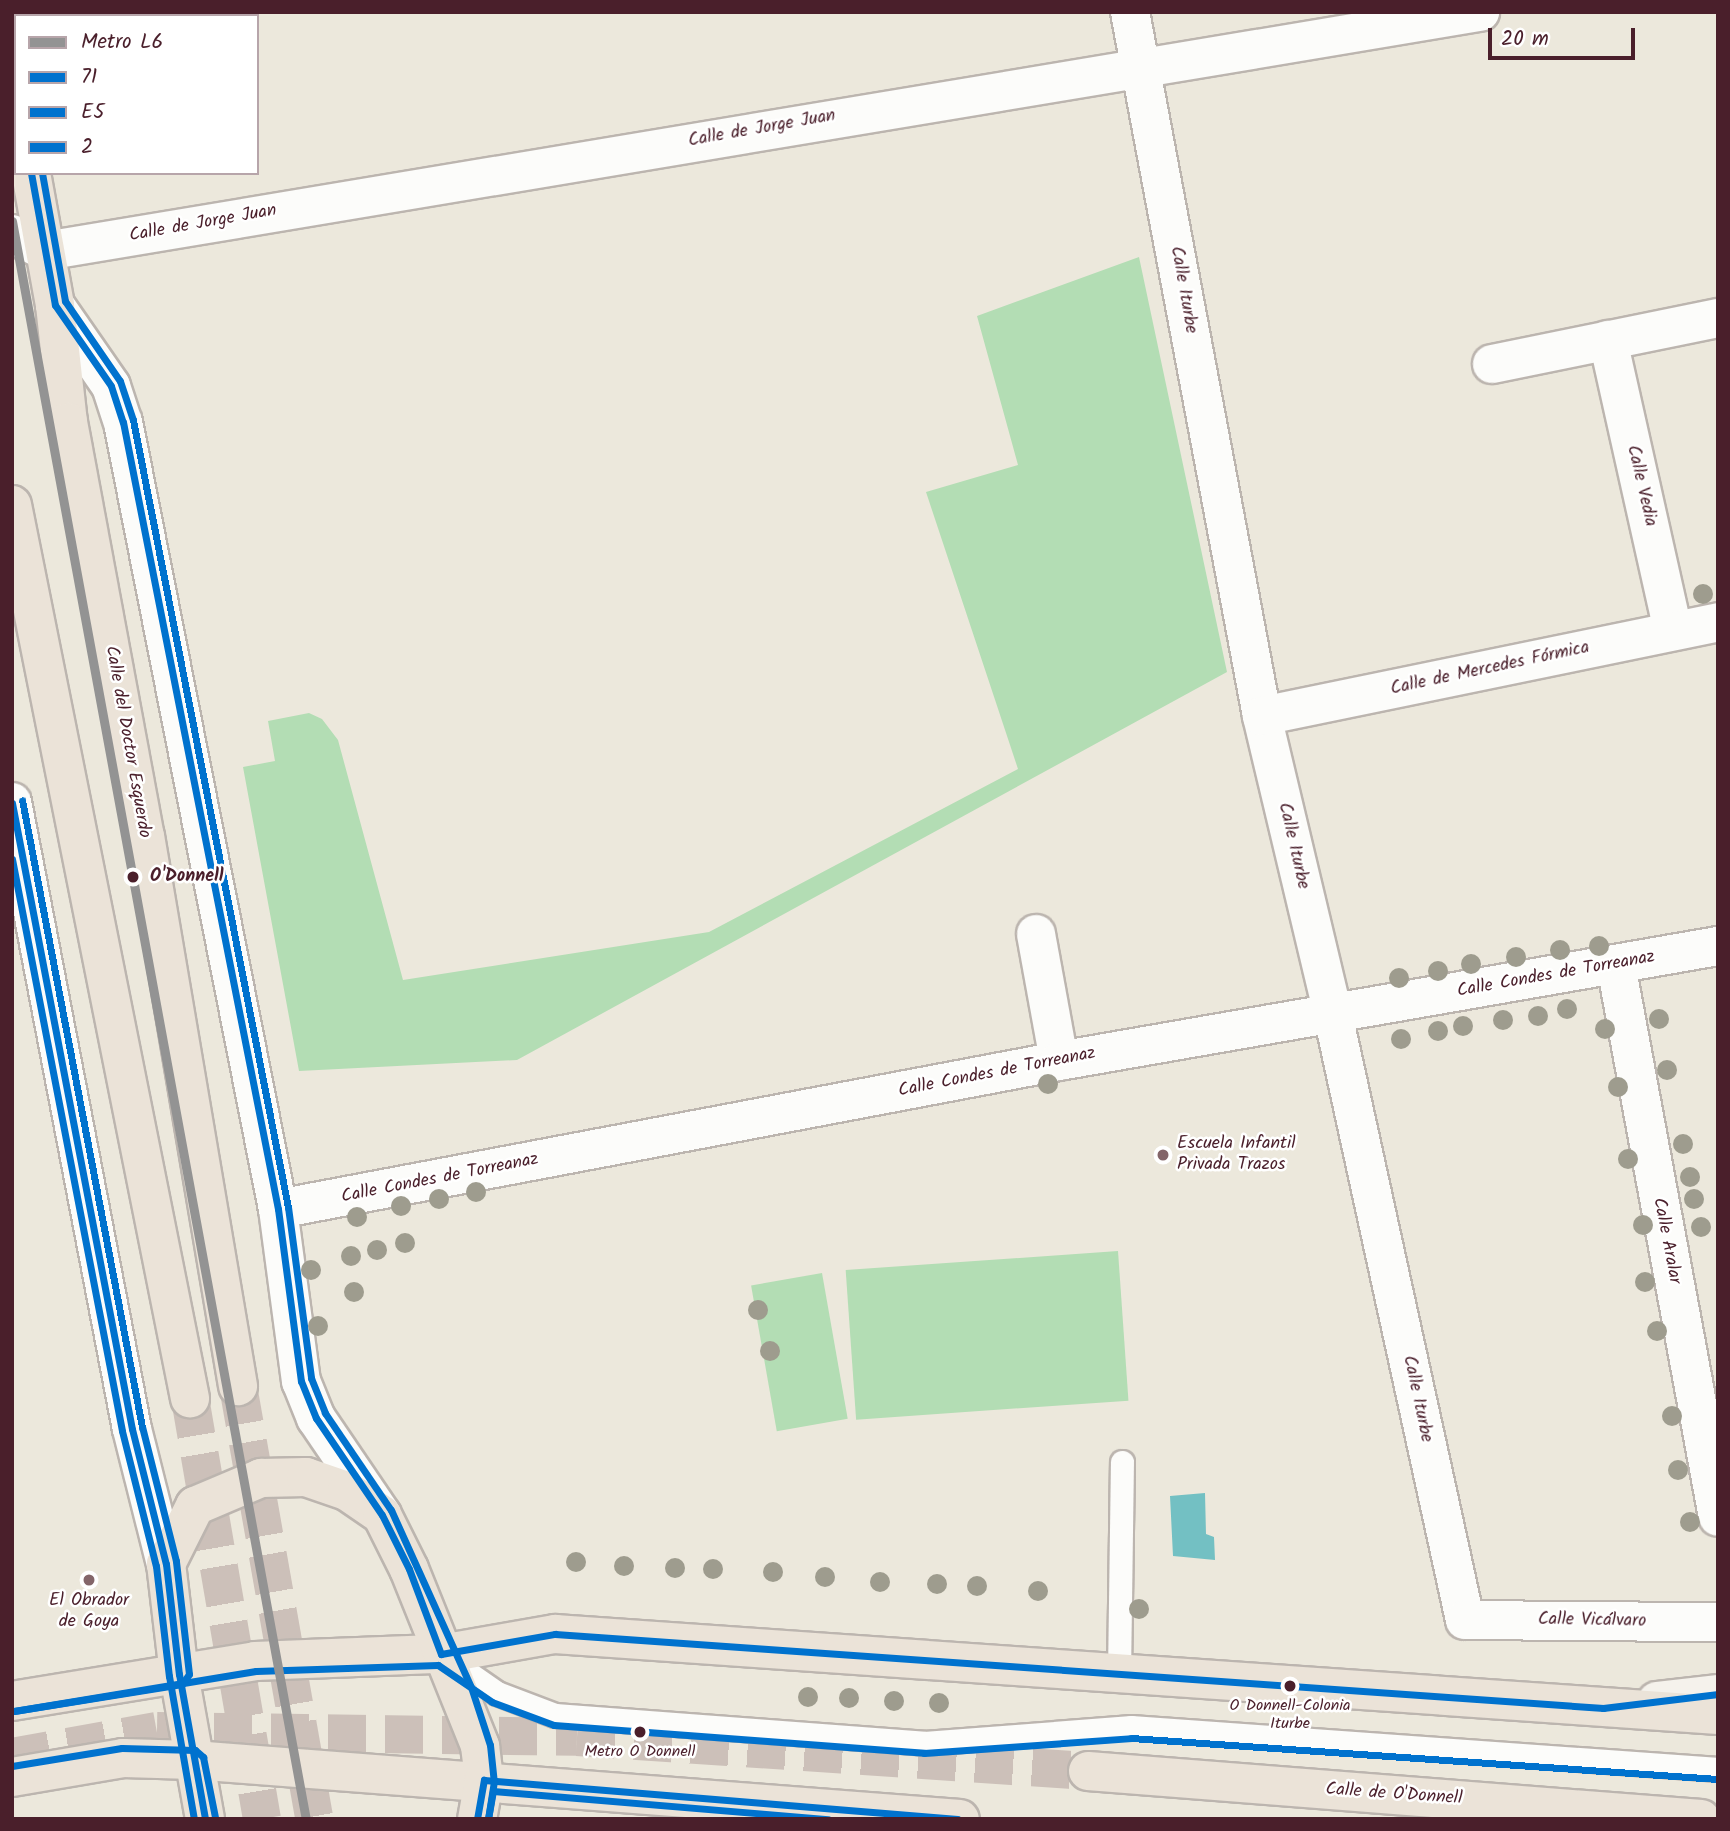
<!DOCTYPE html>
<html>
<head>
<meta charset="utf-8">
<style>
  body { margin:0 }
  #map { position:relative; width:1730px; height:1831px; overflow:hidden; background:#ece8dc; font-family:Kalam,sans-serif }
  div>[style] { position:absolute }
  .green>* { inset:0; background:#b3ddb4; transform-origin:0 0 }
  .water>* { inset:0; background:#73c0c3 }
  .primary-tunnel>* { height:38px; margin-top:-19px; transform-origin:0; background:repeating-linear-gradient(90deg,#ccc0b9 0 38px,transparent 0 57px) }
  .roads { filter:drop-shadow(2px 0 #bcb5af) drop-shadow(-2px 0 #bcb5af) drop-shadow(0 2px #bcb5af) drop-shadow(0 -2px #bcb5af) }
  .lane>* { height:23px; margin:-11.5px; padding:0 11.5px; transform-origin:11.5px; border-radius:11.5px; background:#fcfcfa }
  .street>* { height:38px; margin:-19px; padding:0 19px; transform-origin:19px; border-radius:19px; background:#fcfcfa }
  .secondary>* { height:38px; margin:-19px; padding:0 19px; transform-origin:19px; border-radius:19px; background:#f5f2ec }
  .primary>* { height:38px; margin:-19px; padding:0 19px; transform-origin:19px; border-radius:19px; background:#ebe3d8 }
  .bus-1>* { height:7px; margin:-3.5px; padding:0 3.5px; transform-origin:3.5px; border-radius:3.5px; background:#0072ce }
  .bus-2>* { height:7px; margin:-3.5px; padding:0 3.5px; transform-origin:3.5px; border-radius:3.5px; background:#0072ce }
  .bus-3>* { height:7px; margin:-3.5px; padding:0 3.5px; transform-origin:3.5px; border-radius:3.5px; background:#0072ce }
  .metro-1>* { height:9px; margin:-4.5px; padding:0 4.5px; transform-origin:4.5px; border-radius:4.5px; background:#939393 }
  .trees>* { width:20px; height:20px; margin:-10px; border-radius:50%; background:#9e9c8e }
  .dots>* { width:19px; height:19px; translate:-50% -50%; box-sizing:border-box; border:4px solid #fff; border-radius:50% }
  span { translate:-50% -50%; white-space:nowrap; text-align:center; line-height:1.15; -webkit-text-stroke:5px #fff; paint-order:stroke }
  .bus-label { font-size:16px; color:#4a1f2b }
  .street-label { font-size:18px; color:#4a1f2b }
  .stop-label { font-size:18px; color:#4a1f2b; font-weight:700 }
  .left { translate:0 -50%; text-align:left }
  .poi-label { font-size:18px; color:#4a1f2b }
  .frame { position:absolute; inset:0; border:14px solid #4a1f2b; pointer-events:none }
  .legend { position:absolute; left:14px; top:14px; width:245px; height:161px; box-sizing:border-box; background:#fff; border:2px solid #b7a5aa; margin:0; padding:9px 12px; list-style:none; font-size:21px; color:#4a1f2b }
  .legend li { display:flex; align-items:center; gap:14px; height:35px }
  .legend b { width:35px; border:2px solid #b7a5aa }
  .scale { position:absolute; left:1488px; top:28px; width:147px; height:32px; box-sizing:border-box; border:4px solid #4a1f2b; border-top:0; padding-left:9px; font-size:21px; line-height:24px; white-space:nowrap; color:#4a1f2b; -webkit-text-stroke:5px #fff; paint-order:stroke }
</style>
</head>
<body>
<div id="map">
  <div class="green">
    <div style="clip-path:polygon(1139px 257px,1227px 672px,517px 1060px,299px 1071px,243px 767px,275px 761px,268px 721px,309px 713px,322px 719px,338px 740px,403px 980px,709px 932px,1018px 769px,926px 492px,1018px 465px,977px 316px)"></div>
    <div style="left:1118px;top:1251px;width:150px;height:273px;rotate:86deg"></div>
    <div style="left:822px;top:1273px;width:148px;height:72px;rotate:80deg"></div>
  </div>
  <div class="water">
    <div style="clip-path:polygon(1205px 1493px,1206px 1534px,1214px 1537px,1215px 1560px,1173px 1556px,1170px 1496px)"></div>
  </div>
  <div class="primary-tunnel">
    <div style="left:238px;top:1386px;width:440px;rotate:80deg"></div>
    <div style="left:190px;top:1398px;width:427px;rotate:80.3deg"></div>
    <div style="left:12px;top:1757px;width:147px;rotate:-10.2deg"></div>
    <div style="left:157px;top:1731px;width:420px;rotate:0.8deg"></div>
    <div style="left:577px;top:1737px;width:512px;rotate:3.81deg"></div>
  </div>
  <div class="roads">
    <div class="lane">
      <div style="left:448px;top:1659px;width:60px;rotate:34.8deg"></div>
      <div style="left:497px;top:1693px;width:62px;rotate:20.8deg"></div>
      <div style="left:555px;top:1715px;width:370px;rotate:4.3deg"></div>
      <div style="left:924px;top:1743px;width:208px;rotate:-4.4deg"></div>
      <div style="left:1131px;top:1727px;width:589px;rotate:4.09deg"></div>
      <div style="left:1119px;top:1674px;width:212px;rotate:-89.2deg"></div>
    </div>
    <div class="street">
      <div style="left:1130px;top:12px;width:716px;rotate:79.38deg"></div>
      <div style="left:1262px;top:716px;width:307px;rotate:76.6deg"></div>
      <div style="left:1333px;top:1015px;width:619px;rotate:77.69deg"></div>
      <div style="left:1465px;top:1620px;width:253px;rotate:0.5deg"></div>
      <div style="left:12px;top:234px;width:37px;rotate:27deg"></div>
      <div style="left:45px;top:251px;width:1455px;rotate:-9.46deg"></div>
      <div style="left:55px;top:305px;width:98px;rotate:55.3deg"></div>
      <div style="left:111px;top:386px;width:38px;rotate:72deg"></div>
      <div style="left:123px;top:422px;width:802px;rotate:78.86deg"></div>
      <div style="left:278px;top:1209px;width:174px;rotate:82.4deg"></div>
      <div style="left:301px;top:1381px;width:40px;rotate:68deg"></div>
      <div style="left:316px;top:1418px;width:117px;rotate:55.8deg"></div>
      <div style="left:1608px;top:340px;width:298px;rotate:77.4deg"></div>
      <div style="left:1492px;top:364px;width:231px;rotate:-11.5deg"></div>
      <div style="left:1262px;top:716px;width:466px;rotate:-11.6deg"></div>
      <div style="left:12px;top:802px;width:638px;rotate:79.17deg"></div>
      <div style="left:132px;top:1429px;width:139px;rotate:75.9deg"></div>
      <div style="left:1036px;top:934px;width:129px;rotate:79.7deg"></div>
      <div style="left:1616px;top:965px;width:561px;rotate:79.53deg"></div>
      <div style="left:278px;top:1209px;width:795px;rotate:-10.73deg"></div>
      <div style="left:1059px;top:1061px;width:669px;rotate:-9.9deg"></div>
    </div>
    <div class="secondary">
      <div style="left:12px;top:154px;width:9px;rotate:-63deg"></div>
      <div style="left:1657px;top:1701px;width:61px;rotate:-6.5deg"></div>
    </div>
    <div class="primary">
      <div style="left:12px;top:74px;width:19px;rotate:78deg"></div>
      <div style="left:31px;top:173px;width:134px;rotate:79.7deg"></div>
      <div style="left:55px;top:305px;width:118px;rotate:83.7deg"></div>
      <div style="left:68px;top:422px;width:421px;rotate:79.5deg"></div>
      <div style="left:145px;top:836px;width:558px;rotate:80.4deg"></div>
      <div style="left:12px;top:505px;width:911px;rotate:78.73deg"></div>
      <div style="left:12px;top:1701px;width:246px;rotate:-9.3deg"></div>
      <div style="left:255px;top:1661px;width:186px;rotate:-2.2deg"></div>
      <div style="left:441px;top:1654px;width:116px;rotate:-10deg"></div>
      <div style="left:555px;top:1634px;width:1166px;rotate:3.98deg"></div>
      <div style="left:1088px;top:1771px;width:615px;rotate:4.48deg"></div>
      <div style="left:12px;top:1777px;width:113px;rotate:-9.7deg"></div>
      <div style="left:123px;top:1758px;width:70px;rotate:1.6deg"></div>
      <div style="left:193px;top:1760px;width:769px;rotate:4.4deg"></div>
      <div style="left:205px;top:1819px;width:147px;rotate:-100.2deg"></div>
      <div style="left:179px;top:1674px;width:111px;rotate:-96.7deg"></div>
      <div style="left:166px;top:1564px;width:65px;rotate:-63.4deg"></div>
      <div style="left:195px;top:1506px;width:72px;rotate:-23deg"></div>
      <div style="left:261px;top:1478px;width:45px;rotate:-1.3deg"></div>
      <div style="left:306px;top:1477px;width:43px;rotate:18.9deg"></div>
      <div style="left:347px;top:1491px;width:42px;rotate:34.4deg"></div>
      <div style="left:382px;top:1515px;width:60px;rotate:63.4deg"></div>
      <div style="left:409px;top:1569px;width:191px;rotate:68.1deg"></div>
      <div style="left:480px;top:1746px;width:34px;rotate:83deg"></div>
      <div style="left:484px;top:1780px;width:40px;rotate:100deg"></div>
    </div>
  </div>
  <div class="bus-1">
    <div style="left:31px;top:173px;width:134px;rotate:79.7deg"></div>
    <div style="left:55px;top:305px;width:98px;rotate:55.3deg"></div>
    <div style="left:111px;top:386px;width:38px;rotate:72deg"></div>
    <div style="left:123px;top:422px;width:802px;rotate:78.86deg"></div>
    <div style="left:278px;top:1209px;width:174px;rotate:82.4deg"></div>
    <div style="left:301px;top:1381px;width:40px;rotate:68deg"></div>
    <div style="left:316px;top:1418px;width:117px;rotate:55.8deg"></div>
    <div style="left:382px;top:1515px;width:60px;rotate:63.4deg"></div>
    <div style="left:409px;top:1569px;width:91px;rotate:69.4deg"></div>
    <div style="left:441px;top:1654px;width:116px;rotate:-10deg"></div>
    <div style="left:555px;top:1634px;width:1051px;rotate:4.04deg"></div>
    <div style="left:1603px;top:1708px;width:116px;rotate:-6.9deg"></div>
    <div style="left:12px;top:803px;width:637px;rotate:79.15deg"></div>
    <div style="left:132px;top:1429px;width:139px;rotate:75.9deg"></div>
    <div style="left:166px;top:1564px;width:111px;rotate:83.3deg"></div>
    <div style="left:179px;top:1674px;width:147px;rotate:79.8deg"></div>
    <div style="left:477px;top:1819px;width:40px;rotate:-80deg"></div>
    <div style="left:484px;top:1780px;width:475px;rotate:4.7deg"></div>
  </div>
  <div class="bus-2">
    <div style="left:12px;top:859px;width:582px;rotate:79.11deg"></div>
    <div style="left:122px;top:1431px;width:139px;rotate:75.9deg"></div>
    <div style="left:156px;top:1566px;width:111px;rotate:83.3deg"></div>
    <div style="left:169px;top:1676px;width:145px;rotate:80.1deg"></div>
    <div style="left:14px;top:1711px;width:245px;rotate:-9.4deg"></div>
    <div style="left:256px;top:1671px;width:182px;rotate:-1.9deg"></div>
    <div style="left:438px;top:1665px;width:65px;rotate:34.4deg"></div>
    <div style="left:492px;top:1702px;width:66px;rotate:20.4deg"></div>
    <div style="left:554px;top:1725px;width:371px;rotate:4.3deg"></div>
    <div style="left:924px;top:1753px;width:208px;rotate:-4.1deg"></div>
    <div style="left:1131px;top:1738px;width:587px;rotate:4deg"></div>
    <div style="left:488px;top:1819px;width:28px;rotate:-80deg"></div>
    <div style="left:493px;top:1791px;width:336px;rotate:4.8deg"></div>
  </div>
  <div class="bus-3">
    <div style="left:42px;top:173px;width:130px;rotate:79.8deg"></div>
    <div style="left:65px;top:301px;width:97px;rotate:55.5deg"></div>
    <div style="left:120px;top:381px;width:41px;rotate:71.6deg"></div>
    <div style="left:133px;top:420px;width:802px;rotate:78.86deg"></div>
    <div style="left:288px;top:1207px;width:173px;rotate:82.3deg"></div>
    <div style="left:311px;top:1378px;width:38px;rotate:68deg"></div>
    <div style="left:325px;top:1413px;width:117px;rotate:55.8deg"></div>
    <div style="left:391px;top:1510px;width:194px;rotate:65.7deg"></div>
    <div style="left:471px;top:1687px;width:61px;rotate:71.9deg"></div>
    <div style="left:490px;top:1745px;width:36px;rotate:84deg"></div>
    <div style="left:494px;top:1781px;width:38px;rotate:99deg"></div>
    <div style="left:14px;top:1711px;width:170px;rotate:-9.1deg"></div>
    <div style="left:182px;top:1684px;width:12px;rotate:-55deg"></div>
    <div style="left:189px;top:1674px;width:114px;rotate:-96.6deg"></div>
    <div style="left:176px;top:1561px;width:138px;rotate:-104.2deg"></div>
    <div style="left:142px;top:1427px;width:638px;rotate:-100.83deg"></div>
    <div style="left:12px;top:1766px;width:111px;rotate:-9.3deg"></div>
    <div style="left:122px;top:1748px;width:73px;rotate:1.6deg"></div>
    <div style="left:195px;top:1750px;width:11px;rotate:41deg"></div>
    <div style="left:203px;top:1757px;width:61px;rotate:78.7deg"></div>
  </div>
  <div class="metro-1">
    <div style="left:12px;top:221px;width:1625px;rotate:79.58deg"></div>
  </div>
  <div class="trees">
    <div style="left:1703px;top:594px"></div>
    <div style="left:1599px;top:946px"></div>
    <div style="left:1560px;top:950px"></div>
    <div style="left:1516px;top:957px"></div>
    <div style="left:1471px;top:964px"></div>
    <div style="left:1438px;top:971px"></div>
    <div style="left:1399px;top:978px"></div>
    <div style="left:1567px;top:1009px"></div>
    <div style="left:1538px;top:1016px"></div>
    <div style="left:1659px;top:1019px"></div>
    <div style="left:1503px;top:1020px"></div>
    <div style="left:1463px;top:1026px"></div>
    <div style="left:1605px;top:1029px"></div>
    <div style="left:1438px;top:1031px"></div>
    <div style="left:1401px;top:1039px"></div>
    <div style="left:1667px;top:1070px"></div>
    <div style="left:1048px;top:1084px"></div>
    <div style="left:1618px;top:1087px"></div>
    <div style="left:1683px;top:1144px"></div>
    <div style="left:1628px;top:1159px"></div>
    <div style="left:1690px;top:1177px"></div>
    <div style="left:476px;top:1192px"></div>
    <div style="left:439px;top:1199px"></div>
    <div style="left:1694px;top:1199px"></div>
    <div style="left:401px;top:1206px"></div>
    <div style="left:357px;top:1217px"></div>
    <div style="left:1643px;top:1225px"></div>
    <div style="left:1701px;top:1227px"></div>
    <div style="left:405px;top:1243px"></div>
    <div style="left:377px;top:1250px"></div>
    <div style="left:351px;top:1256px"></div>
    <div style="left:311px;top:1270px"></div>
    <div style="left:1645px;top:1282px"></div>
    <div style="left:354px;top:1292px"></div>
    <div style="left:758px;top:1310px"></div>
    <div style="left:318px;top:1326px"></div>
    <div style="left:1657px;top:1331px"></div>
    <div style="left:770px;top:1351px"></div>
    <div style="left:1672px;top:1416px"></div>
    <div style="left:1678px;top:1470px"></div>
    <div style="left:1690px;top:1522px"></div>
    <div style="left:576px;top:1562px"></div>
    <div style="left:624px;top:1566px"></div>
    <div style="left:675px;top:1568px"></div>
    <div style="left:713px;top:1569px"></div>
    <div style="left:773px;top:1572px"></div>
    <div style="left:825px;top:1577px"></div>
    <div style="left:880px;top:1582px"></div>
    <div style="left:937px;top:1584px"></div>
    <div style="left:977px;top:1586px"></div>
    <div style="left:1038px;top:1591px"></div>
    <div style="left:1139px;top:1609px"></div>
    <div style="left:808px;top:1697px"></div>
    <div style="left:849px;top:1698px"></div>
    <div style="left:894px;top:1701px"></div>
    <div style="left:939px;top:1703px"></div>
  </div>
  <div class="dots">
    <div style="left:133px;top:877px;background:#4a1f2b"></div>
    <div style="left:1163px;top:1155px;background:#836569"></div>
    <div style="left:89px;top:1580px;background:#836569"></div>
    <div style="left:1290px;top:1686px;background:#4a1f2b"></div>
    <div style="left:640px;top:1732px;background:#4a1f2b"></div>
  </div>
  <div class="bus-label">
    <span style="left:1290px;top:1715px">O Donnell-Colonia<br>Iturbe</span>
    <span style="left:640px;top:1752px">Metro O Donnell</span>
  </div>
  <div class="street-label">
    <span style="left:762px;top:129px;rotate:-10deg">Calle de Jorge Juan</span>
    <span style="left:203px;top:224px;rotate:-10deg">Calle de Jorge Juan</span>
    <span style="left:1183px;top:290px;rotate:80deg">Calle Iturbe</span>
    <span style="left:1641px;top:486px;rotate:77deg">Calle Vedia</span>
    <span style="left:1490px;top:669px;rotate:-12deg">Calle de Mercedes Fórmica</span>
    <span style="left:127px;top:742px;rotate:80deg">Calle del Doctor Esquerdo</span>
    <span style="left:1293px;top:846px;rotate:77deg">Calle Iturbe</span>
    <span style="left:1556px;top:975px;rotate:-10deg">Calle Condes de Torreanaz</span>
    <span style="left:997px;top:1073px;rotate:-11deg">Calle Condes de Torreanaz</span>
    <span style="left:440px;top:1179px;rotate:-11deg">Calle Condes de Torreanaz</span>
    <span style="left:1666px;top:1241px;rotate:79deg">Calle Aralar</span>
    <span style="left:1417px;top:1399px;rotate:78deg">Calle Iturbe</span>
    <span style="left:1592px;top:1621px;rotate:1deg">Calle Vicálvaro</span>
    <span style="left:1394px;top:1795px;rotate:4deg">Calle de O'Donnell</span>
  </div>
  <div class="stop-label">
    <span class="left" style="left:150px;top:877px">O'Donnell</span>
  </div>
  <div class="poi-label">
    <span class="left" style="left:1177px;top:1155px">Escuela Infantil<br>Privada Trazos</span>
    <span style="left:89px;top:1612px">El Obrador<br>de Goya</span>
  </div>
  <div class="frame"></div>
  <ul class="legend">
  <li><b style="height:9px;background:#939393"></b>Metro L6</li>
  <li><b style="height:9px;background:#0072ce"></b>71</li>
  <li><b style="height:9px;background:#0072ce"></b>E5</li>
  <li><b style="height:9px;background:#0072ce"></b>2</li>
  </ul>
  <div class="scale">20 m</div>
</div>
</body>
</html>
